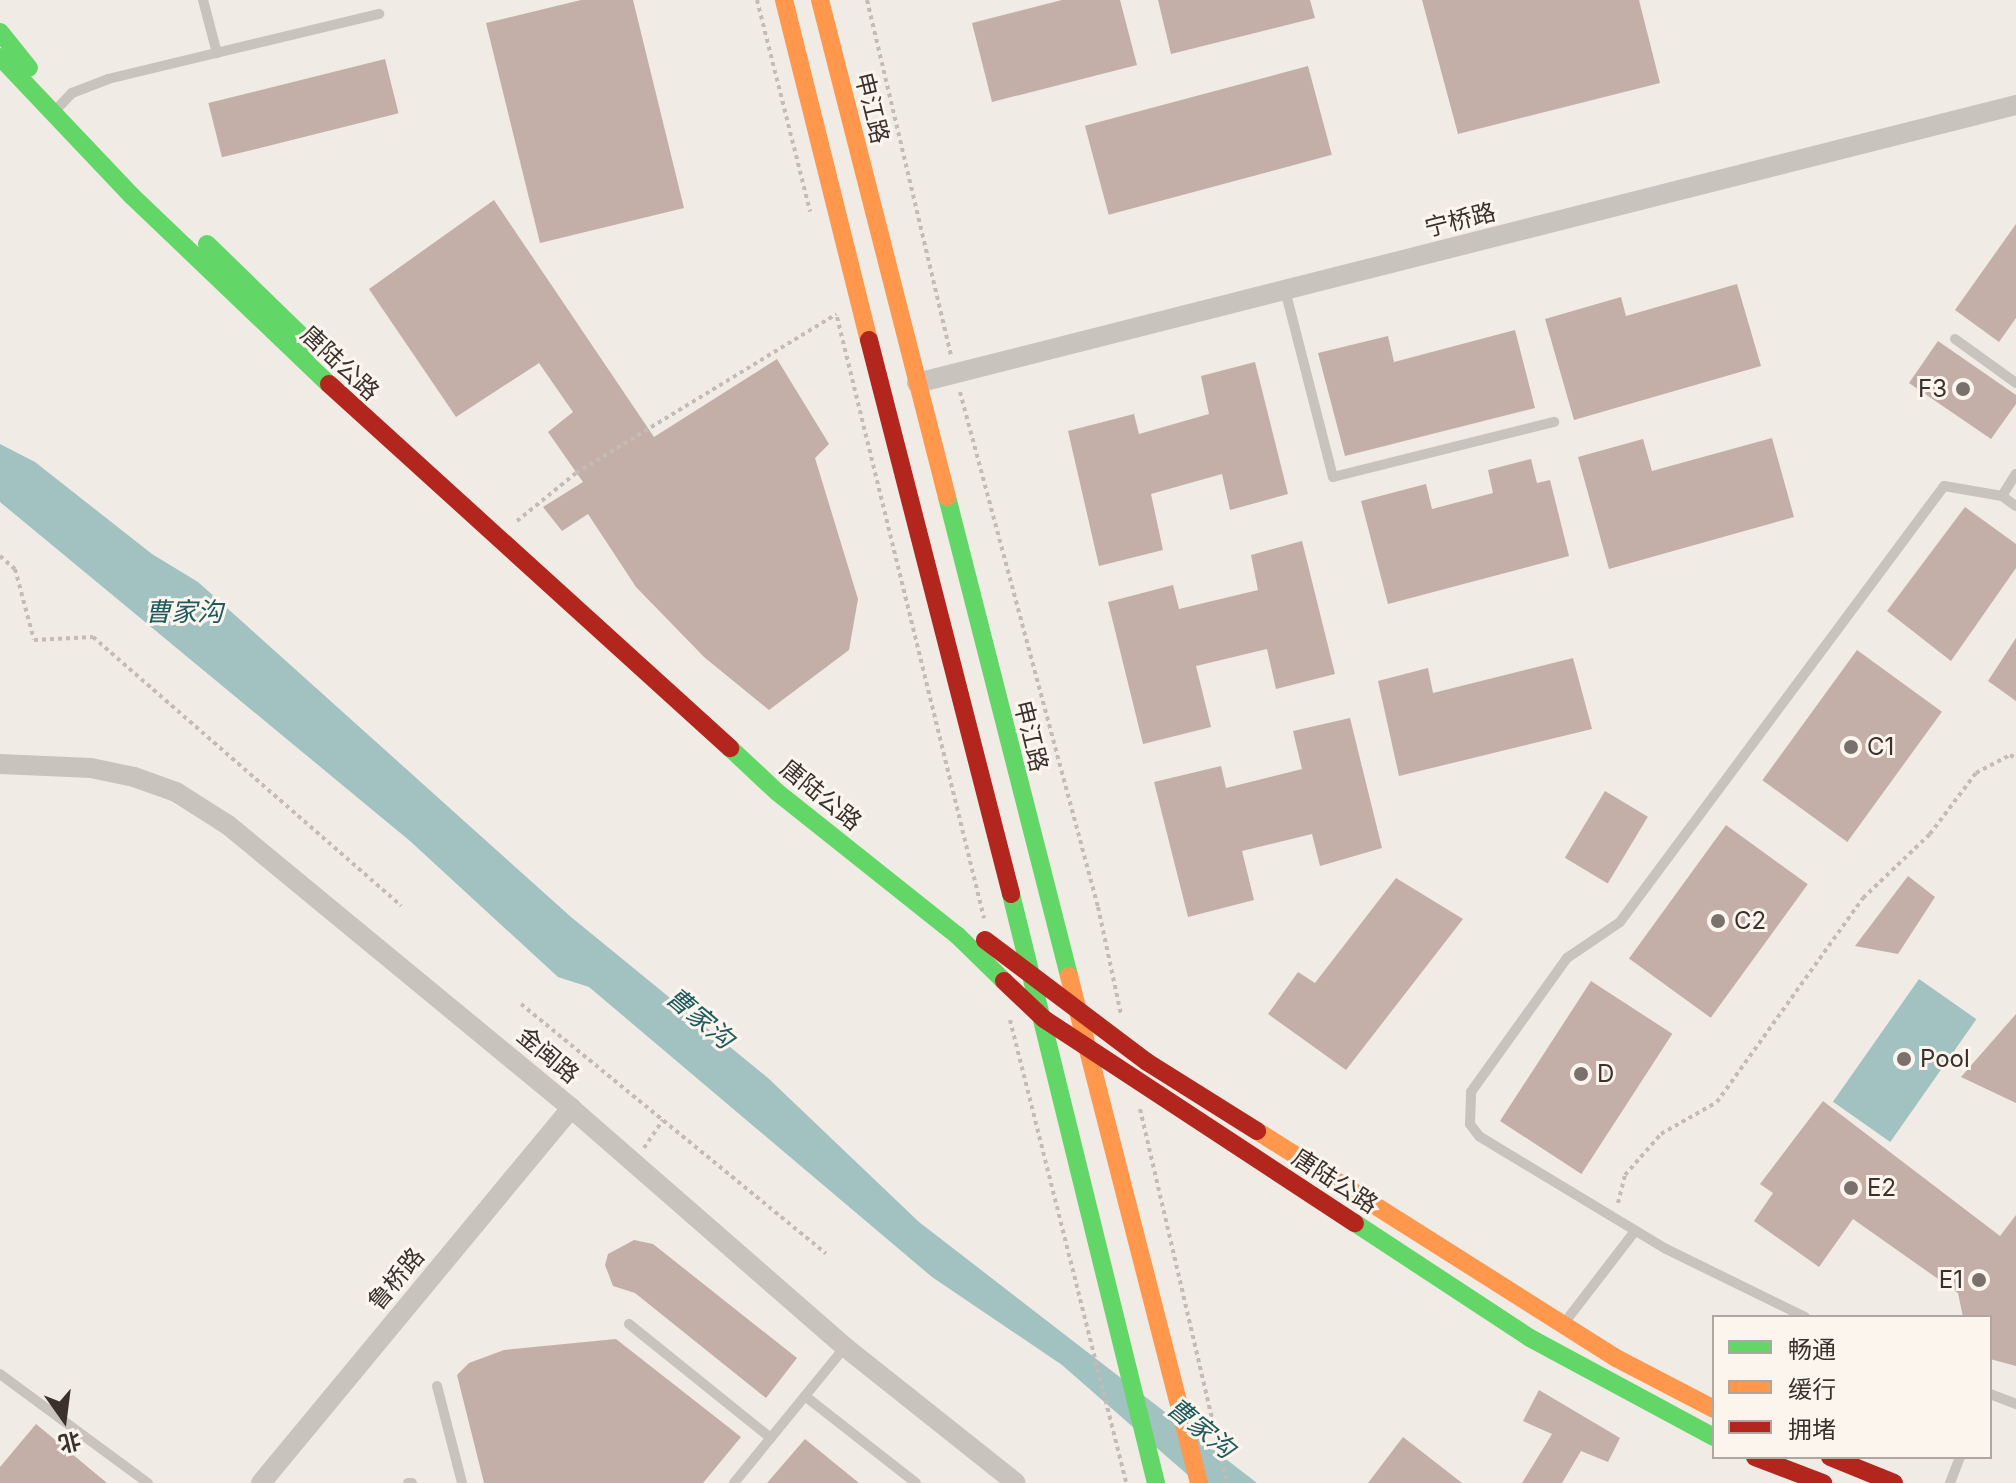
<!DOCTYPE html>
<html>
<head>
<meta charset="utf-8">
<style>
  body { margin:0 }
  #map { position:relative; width:2016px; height:1483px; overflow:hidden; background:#f0ebe5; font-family:Inter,"Noto Sans SC",sans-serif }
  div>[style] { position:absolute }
  .water>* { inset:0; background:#a1c2c1; transform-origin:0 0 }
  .building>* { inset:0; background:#c3afa7; transform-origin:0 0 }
  .path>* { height:4px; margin-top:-2px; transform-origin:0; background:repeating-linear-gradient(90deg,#c2bbb6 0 4px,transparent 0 8px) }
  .lane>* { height:10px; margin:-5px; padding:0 5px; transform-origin:5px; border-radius:5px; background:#c9c3be }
  .street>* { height:20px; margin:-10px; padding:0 10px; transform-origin:10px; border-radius:10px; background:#c9c3be }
  .fast>* { height:18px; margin:-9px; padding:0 9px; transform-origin:9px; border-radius:9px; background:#63d668 }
  .slow>* { height:18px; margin:-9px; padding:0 9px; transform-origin:9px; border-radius:9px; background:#ff974d }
  .jam>* { height:18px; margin:-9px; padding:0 9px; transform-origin:9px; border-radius:9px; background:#b3261e }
  .dots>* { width:22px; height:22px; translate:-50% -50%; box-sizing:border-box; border:4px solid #fbf5ee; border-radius:50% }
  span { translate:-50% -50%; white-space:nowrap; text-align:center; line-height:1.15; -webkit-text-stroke:6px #fbf5ee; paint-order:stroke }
  .street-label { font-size:24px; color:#3b302b }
  .poi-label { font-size:24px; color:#3b302b }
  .right { translate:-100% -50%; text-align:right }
  .left { translate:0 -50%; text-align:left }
  .water-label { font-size:26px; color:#1f5a5e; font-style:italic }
  .legend { position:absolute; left:1712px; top:1315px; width:280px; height:144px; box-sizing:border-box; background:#fbf5ee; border:2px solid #aea6a0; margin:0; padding:10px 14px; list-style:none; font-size:24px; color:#3b302b }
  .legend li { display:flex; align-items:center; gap:16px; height:40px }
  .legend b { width:40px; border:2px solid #aea6a0 }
  .north { position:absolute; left:24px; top:1379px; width:80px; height:80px; -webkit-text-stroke:6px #fbf5ee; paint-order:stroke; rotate:166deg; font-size:22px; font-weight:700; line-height:32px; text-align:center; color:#3b302b }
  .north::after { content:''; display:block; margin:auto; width:28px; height:36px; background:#3b302b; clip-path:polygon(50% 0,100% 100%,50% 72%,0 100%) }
</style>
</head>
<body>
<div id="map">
  <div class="water">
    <div style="clip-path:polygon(0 444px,35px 462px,152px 554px,198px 582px,571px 917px,768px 1078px,919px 1222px,1257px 1483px,1197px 1483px,1062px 1365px,932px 1277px,589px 987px,558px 977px,410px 841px,0 502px)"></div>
    <div style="left:1919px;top:979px;width:70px;height:150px;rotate:35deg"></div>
  </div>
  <div class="building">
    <div style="clip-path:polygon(581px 0,633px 0,684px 208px,540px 243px,486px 23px)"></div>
    <div style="clip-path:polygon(1062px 0,1120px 0,1137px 65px,992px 102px,972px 23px)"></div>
    <div style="clip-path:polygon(1158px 0,1310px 0,1315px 18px,1171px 54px)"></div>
    <div style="clip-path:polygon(1422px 0,1639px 0,1660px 83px,1458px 134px)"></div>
    <div style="left:385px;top:59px;width:56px;height:182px;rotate:76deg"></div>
    <div style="left:1308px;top:66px;width:92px;height:231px;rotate:75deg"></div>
    <div style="clip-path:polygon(494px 200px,654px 437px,777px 359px,829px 444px,815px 458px,858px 599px,849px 650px,769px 710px,704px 657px,636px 587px,588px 514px,562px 531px,543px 507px,583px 482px,548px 432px,573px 412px,539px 363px,456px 417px,369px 289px)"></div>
    <div style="clip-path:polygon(2016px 224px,2016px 318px,1999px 342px,1955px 310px)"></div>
    <div style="clip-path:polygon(1737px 284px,1761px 366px,1574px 420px,1545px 319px,1621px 297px,1626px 316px)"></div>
    <div style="clip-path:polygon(1515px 330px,1535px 408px,1345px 456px,1318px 353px,1388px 336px,1394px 362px)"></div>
    <div style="clip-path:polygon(1938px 341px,2016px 395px,2016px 404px,1991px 439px,1909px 383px)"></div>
    <div style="clip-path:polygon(1255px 362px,1288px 494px,1230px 510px,1222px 474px,1151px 494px,1163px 550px,1099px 566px,1068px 431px,1134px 414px,1139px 434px,1209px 414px,1201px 376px)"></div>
    <div style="clip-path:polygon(1772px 438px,1794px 517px,1609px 569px,1578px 457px,1643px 439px,1652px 471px)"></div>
    <div style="clip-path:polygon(1531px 459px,1537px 483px,1550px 480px,1569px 556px,1388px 604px,1361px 501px,1426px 484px,1432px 509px,1493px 493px,1488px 470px)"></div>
    <div style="clip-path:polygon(1965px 507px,2016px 544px,2016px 568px,1951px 661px,1887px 611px)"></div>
    <div style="clip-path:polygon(1302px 541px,1335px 674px,1276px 689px,1267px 649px,1196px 666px,1211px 727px,1143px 744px,1108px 602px,1173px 585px,1179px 609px,1258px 590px,1251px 555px)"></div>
    <div style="clip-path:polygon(2016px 638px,2016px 701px,1988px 681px)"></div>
    <div style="left:1857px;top:650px;width:105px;height:161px;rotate:36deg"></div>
    <div style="clip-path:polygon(1573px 658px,1592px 729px,1399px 776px,1378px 681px,1428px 668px,1433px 693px)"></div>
    <div style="clip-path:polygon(1350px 718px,1382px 848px,1320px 866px,1312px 834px,1242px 851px,1254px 900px,1188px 917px,1154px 782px,1221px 766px,1226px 788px,1302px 769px,1293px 731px)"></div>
    <div style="left:1605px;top:791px;width:50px;height:78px;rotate:31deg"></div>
    <div style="left:1726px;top:825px;width:101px;height:165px;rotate:36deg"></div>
    <div style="clip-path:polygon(1908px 876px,1935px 897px,1898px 954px,1855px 946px)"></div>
    <div style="clip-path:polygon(1396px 878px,1463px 919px,1346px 1070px,1268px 1014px,1298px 972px,1315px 983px)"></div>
    <div style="left:1591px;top:981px;width:97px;height:167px;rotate:33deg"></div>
    <div style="clip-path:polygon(2016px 1014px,2016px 1103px,1961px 1077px)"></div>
    <div style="clip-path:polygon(1823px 1101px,2000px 1236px,2016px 1215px,2016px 1366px,1990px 1359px,1990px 1317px,1963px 1317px,1958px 1293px,1853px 1219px,1819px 1267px,1754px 1221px,1773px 1193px,1760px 1184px)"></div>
    <div style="clip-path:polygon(634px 1240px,653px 1244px,797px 1358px,766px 1398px,635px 1293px,613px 1286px,605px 1265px,608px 1254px)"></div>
    <div style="clip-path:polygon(616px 1339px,741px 1437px,703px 1483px,484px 1483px,457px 1375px,469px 1363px,504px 1350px)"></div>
    <div style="clip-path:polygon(1539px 1390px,1620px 1438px,1608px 1462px,1581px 1451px,1562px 1483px,1522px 1483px,1552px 1434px,1523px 1421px)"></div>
    <div style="clip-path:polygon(36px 1424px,107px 1483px,0 1483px,0 1467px)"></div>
    <div style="clip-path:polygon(1403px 1437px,1462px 1483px,1368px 1483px)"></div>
    <div style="clip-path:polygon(805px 1439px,859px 1483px,767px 1483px)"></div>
  </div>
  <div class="path">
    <div style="left:757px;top:0;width:218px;rotate:75.9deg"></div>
    <div style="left:867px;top:0;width:366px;rotate:76.7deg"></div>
    <div style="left:837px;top:317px;width:619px;rotate:76.26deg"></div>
    <div style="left:960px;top:392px;width:533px;rotate:75deg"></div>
    <div style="left:1098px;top:907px;width:109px;rotate:77.9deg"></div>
    <div style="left:517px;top:521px;width:76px;rotate:-39.1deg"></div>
    <div style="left:576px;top:473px;width:305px;rotate:-31.4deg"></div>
    <div style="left:0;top:556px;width:20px;rotate:41deg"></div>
    <div style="left:15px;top:569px;width:73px;rotate:75deg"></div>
    <div style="left:34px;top:640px;width:59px;rotate:-2.9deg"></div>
    <div style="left:93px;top:637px;width:409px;rotate:41.1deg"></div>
    <div style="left:521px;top:1004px;width:394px;rotate:39.3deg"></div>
    <div style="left:1010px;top:1020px;width:477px;rotate:75.9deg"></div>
    <div style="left:1140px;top:1109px;width:384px;rotate:76.9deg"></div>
    <div style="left:644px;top:1148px;width:34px;rotate:-56deg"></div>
    <div style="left:1618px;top:1203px;width:29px;rotate:-76deg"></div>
    <div style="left:1625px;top:1175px;width:55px;rotate:-48.7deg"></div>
    <div style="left:1661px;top:1134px;width:64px;rotate:-29.7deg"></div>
    <div style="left:1717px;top:1102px;width:251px;rotate:-54.4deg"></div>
    <div style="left:1863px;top:898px;width:93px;rotate:-43.7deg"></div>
    <div style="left:1930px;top:834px;width:76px;rotate:-53deg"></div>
    <div style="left:1976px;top:773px;width:38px;rotate:-28deg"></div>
    <div style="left:2010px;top:755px;width:7px;rotate:27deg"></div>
  </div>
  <div class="lane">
    <div style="left:203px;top:0;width:55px;rotate:75.2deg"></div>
    <div style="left:55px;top:111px;width:25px;rotate:-47deg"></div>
    <div style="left:72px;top:93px;width:39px;rotate:-21deg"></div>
    <div style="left:108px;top:79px;width:279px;rotate:-13.5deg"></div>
    <div style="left:1285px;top:290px;width:193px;rotate:75.6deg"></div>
    <div style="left:1333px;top:477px;width:228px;rotate:-14deg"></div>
    <div style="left:1955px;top:339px;width:75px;rotate:35.8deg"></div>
    <div style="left:2002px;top:496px;width:26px;rotate:-58deg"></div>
    <div style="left:1805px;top:1317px;width:155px;rotate:-153.9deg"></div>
    <div style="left:1666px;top:1249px;width:218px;rotate:-148.9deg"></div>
    <div style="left:1479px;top:1136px;width:15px;rotate:-127deg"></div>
    <div style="left:1470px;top:1124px;width:32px;rotate:-88deg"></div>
    <div style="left:1471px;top:1092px;width:165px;rotate:-54.4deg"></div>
    <div style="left:1567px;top:958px;width:64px;rotate:-34.2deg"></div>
    <div style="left:1620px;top:922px;width:543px;rotate:-53.38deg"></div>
    <div style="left:1944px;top:486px;width:59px;rotate:9.8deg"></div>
    <div style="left:2002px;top:496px;width:17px;rotate:36deg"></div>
    <div style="left:1565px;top:1322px;width:115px;rotate:-52.4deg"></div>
    <div style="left:629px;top:1324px;width:182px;rotate:38.8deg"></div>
    <div style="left:0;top:1374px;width:184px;rotate:36.4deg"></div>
    <div style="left:437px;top:1386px;width:100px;rotate:75.5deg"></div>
    <div style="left:1990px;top:1394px;width:28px;rotate:21deg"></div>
    <div style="left:805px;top:1396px;width:141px;rotate:38.1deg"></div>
    <div style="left:408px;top:1483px;width:4px"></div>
    <div style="left:734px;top:1483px;width:176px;rotate:-50.8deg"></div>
    <div style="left:1950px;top:1483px;width:28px;rotate:-69deg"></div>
  </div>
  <div class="street">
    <div style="left:917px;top:383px;width:1134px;rotate:-14.2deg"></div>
    <div style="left:0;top:764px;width:91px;rotate:2.5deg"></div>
    <div style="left:91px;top:768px;width:44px;rotate:11.8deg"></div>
    <div style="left:134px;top:777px;width:45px;rotate:19.7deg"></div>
    <div style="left:176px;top:792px;width:62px;rotate:32.4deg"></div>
    <div style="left:228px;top:825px;width:445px;rotate:39.5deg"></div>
    <div style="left:571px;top:1108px;width:364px;rotate:41.1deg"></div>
    <div style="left:845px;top:1347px;width:218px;rotate:38.5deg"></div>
    <div style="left:261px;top:1483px;width:487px;rotate:-50.4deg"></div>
  </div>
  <div class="fast">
    <div style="left:0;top:32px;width:46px;rotate:51.1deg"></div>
    <div style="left:0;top:57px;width:192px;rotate:46.5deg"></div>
    <div style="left:132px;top:196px;width:272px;rotate:43.7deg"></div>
    <div style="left:207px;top:244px;width:149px;rotate:44.2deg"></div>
    <div style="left:947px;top:497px;width:494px;rotate:75.7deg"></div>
    <div style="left:730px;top:748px;width:64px;rotate:43.1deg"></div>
    <div style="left:777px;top:792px;width:230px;rotate:38.5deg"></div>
    <div style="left:957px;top:935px;width:66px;rotate:44.4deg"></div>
    <div style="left:1011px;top:894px;width:607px;rotate:76.17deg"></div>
    <div style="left:1355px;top:1223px;width:209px;rotate:33.3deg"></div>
    <div style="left:1530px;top:1338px;width:209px;rotate:28.3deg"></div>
  </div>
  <div class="slow">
    <div style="left:784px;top:0;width:350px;rotate:76deg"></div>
    <div style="left:820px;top:0;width:513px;rotate:75.67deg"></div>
    <div style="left:1069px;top:976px;width:523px;rotate:75.62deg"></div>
    <div style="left:1257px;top:1131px;width:425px;rotate:32.3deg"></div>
    <div style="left:1616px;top:1358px;width:110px;rotate:27.5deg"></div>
  </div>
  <div class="jam">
    <div style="left:869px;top:340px;width:572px;rotate:75.62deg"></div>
    <div style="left:329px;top:384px;width:542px;rotate:42.23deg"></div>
    <div style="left:985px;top:940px;width:203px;rotate:37deg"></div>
    <div style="left:1147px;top:1062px;width:130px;rotate:32.1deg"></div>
    <div style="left:1004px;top:981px;width:55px;rotate:43.5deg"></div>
    <div style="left:1044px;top:1019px;width:372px;rotate:33.3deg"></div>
    <div style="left:1755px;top:1457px;width:73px;rotate:20.9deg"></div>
    <div style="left:1830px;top:1457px;width:69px;rotate:22.1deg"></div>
  </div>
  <div class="dots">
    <div style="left:1963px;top:389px;background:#7a716c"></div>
    <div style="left:1851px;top:747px;background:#7a716c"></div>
    <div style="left:1718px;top:921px;background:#7a716c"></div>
    <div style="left:1904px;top:1059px;background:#7a716c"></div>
    <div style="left:1581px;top:1074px;background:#7a716c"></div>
    <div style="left:1851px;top:1188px;background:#7a716c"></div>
    <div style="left:1979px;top:1280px;background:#7a716c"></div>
  </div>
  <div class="street-label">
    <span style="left:872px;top:108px;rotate:76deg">申江路</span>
    <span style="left:1460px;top:220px;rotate:-14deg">宁桥路</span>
    <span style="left:340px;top:363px;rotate:43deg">唐陆公路</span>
    <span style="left:1031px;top:736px;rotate:76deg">申江路</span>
    <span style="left:821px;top:795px;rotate:39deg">唐陆公路</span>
    <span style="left:548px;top:1055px;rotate:40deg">金闽路</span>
    <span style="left:1335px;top:1181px;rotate:33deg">唐陆公路</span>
    <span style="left:396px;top:1279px;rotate:-50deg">鲁桥路</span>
  </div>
  <div class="poi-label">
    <span class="right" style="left:1947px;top:389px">F3</span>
    <span class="left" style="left:1867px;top:747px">C1</span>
    <span class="left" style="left:1734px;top:921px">C2</span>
    <span class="left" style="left:1920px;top:1059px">Pool</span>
    <span class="left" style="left:1597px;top:1074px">D</span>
    <span class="left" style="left:1867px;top:1188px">E2</span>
    <span class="right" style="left:1963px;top:1280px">E1</span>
  </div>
  <div class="water-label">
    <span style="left:184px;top:612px">曹家沟</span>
    <span style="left:700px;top:1018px;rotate:40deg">曹家沟</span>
    <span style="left:1201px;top:1428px;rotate:39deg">曹家沟</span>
  </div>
  <ul class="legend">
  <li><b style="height:10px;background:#63d668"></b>畅通</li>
  <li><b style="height:10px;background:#ff974d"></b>缓行</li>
  <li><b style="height:10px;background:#b3261e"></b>拥堵</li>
  </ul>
  <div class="north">北</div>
</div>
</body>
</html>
